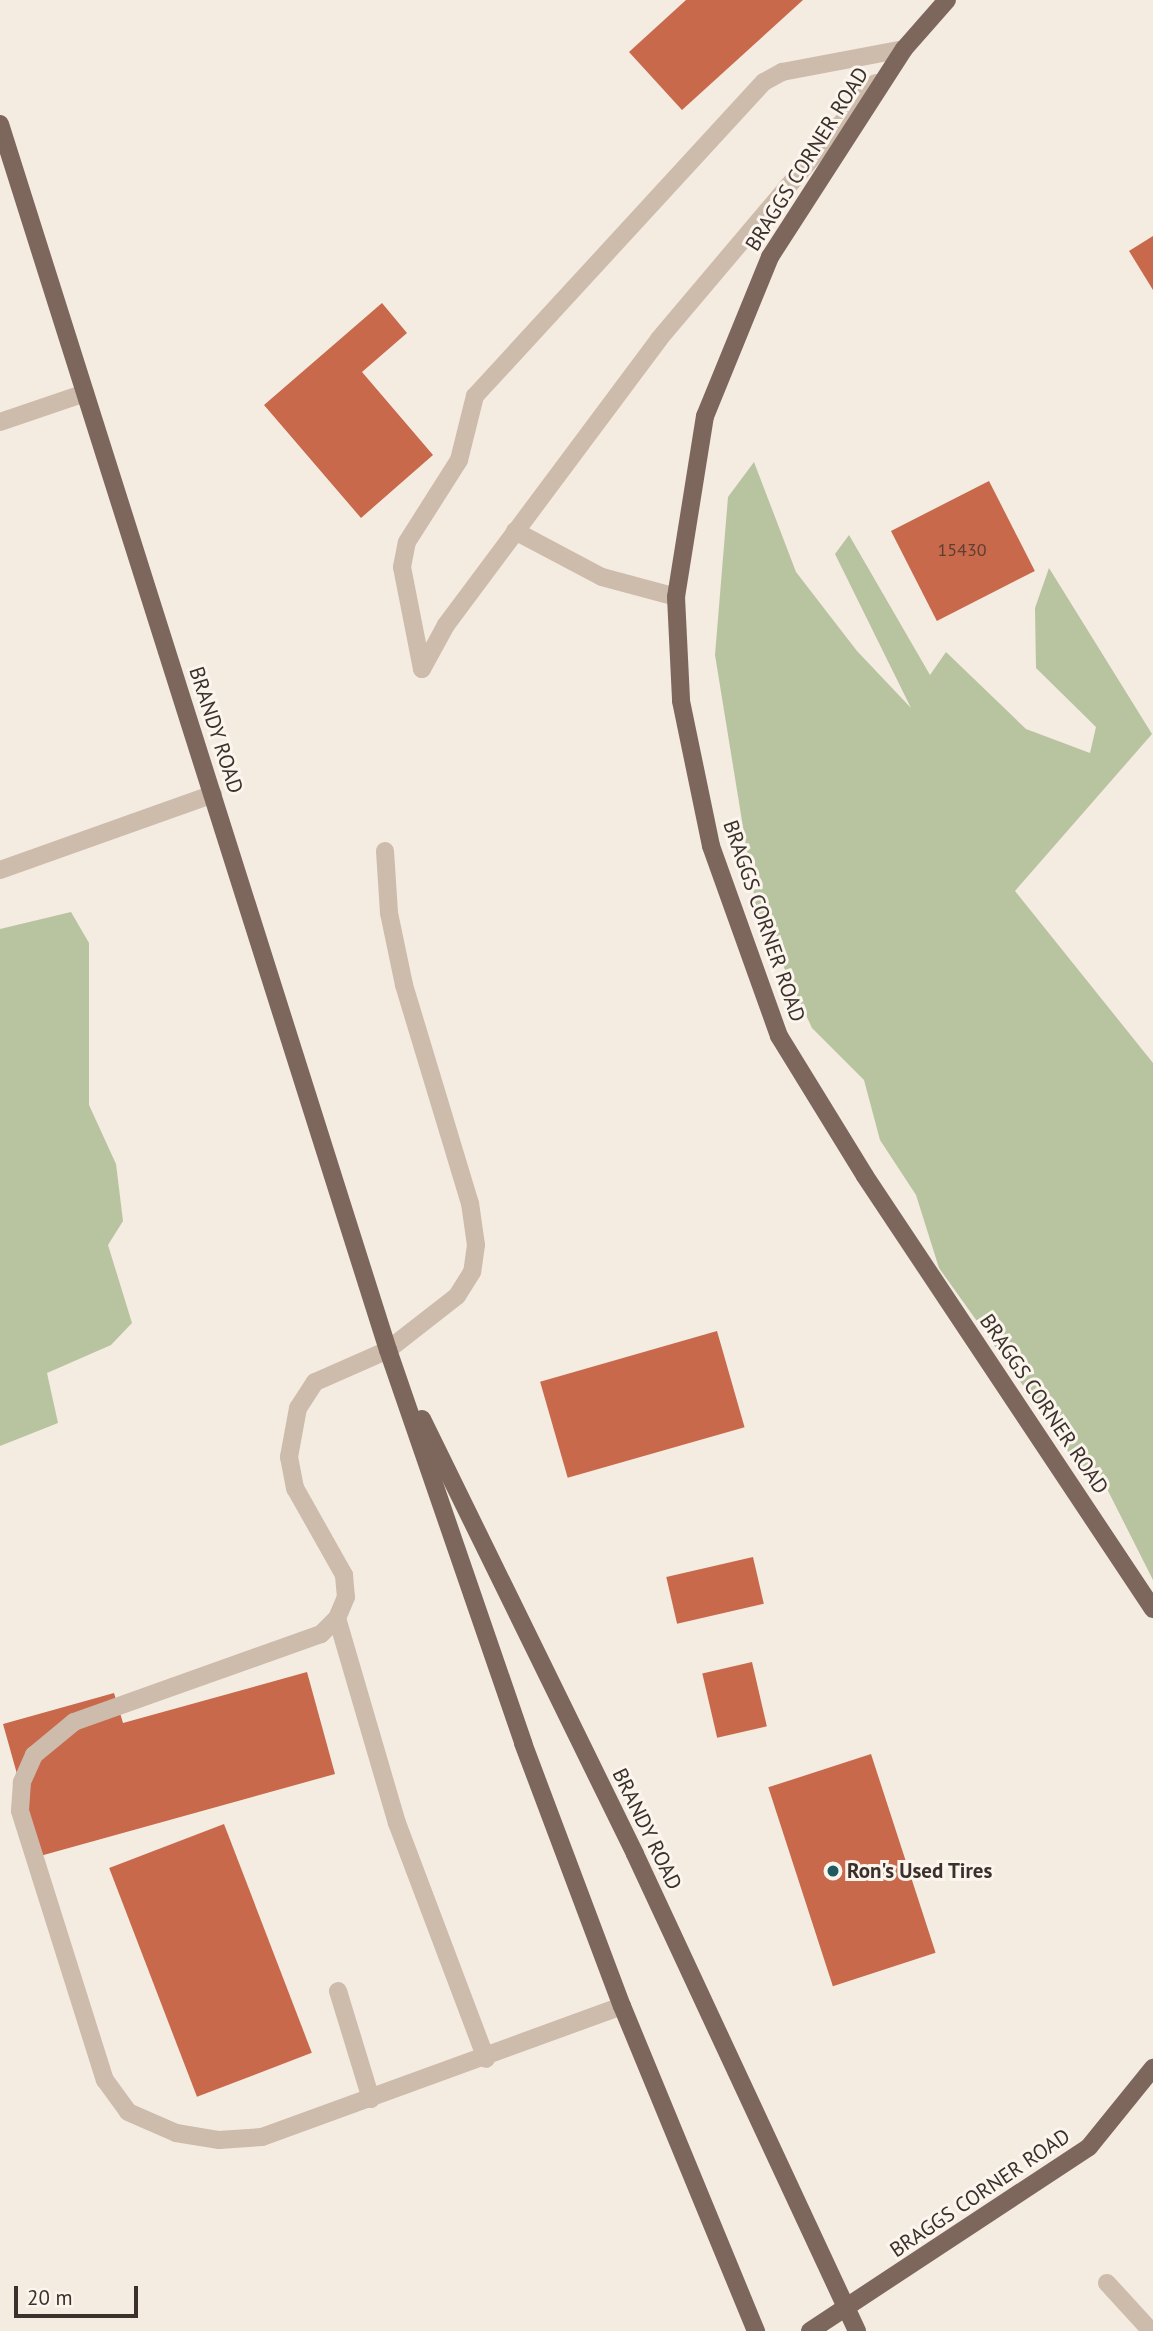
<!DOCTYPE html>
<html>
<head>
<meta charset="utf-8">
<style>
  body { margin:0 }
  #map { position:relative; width:1153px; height:2331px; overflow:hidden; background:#f4ebe1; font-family:"PT Sans",sans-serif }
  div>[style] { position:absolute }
  .green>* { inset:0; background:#b8c4a0 }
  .building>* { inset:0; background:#c8694b; transform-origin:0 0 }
  .minor>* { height:18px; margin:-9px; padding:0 9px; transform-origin:9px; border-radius:9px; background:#cdbbac }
  .major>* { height:18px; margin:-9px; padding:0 9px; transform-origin:9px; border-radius:9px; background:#7d675c }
  .dots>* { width:19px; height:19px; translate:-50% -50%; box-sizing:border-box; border:4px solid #fbf5ee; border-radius:50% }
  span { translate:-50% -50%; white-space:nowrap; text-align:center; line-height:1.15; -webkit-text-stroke:6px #fbf5ee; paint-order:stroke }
  .number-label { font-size:18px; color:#5e3e33 }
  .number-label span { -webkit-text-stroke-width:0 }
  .street-label { font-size:21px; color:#3b302b }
  .poi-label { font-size:21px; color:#3b302b; font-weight:700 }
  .left { translate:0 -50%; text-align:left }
  .scale { position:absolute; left:14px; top:2286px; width:124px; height:32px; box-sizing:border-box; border:4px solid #3b302b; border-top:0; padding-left:9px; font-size:21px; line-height:24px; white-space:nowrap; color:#3b302b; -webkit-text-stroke:5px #fbf5ee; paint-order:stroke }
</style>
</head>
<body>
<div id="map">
  <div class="green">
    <div style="clip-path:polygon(754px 462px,796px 572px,857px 651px,911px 708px,835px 554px,849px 535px,930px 675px,946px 652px,1026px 729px,1090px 753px,1096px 727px,1036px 668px,1035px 608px,1049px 568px,1152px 734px,1015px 891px,1153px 1063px,1153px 1580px,1098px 1471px,1075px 1468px,1054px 1419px,1024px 1387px,939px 1268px,916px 1195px,880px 1140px,864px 1080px,812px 1028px,756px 907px,715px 655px,728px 497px)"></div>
    <div style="clip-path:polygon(71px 912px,89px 943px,89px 1105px,116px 1164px,123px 1221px,108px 1245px,132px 1323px,111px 1345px,47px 1373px,58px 1423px,0 1446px,0 929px)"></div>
  </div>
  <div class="building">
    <div style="clip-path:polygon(686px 0,803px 0,682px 110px,629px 52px)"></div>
    <div style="clip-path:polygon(1153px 236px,1153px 290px,1129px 251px)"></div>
    <div style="clip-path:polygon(382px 303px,407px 333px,362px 372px,433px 455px,361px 518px,264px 405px)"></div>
    <div style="left:989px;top:481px;width:101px;height:110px;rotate:63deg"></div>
    <div style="left:717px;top:1331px;width:100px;height:184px;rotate:74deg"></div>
    <div style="left:753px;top:1557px;width:48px;height:89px;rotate:77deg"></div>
    <div style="left:752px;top:1662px;width:66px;height:51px;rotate:77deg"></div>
    <div style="clip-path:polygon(307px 1672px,335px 1774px,40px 1856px,3px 1724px,114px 1693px,123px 1723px)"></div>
    <div style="left:871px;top:1754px;width:209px;height:108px;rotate:72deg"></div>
    <div style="left:224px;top:1824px;width:245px;height:123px;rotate:69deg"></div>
  </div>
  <div class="minor">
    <div style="left:0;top:422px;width:90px;rotate:-18.8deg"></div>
    <div style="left:515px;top:531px;width:98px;rotate:27.9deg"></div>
    <div style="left:602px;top:577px;width:77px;rotate:15.1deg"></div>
    <div style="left:422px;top:669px;width:104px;rotate:-101.1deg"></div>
    <div style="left:402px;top:567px;width:25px;rotate:-79deg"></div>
    <div style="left:407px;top:542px;width:97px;rotate:-57.6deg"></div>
    <div style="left:459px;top:460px;width:66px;rotate:-76deg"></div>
    <div style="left:475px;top:396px;width:427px;rotate:-47.4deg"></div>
    <div style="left:764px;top:82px;width:21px;rotate:-29deg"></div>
    <div style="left:782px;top:72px;width:124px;rotate:-10.7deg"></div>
    <div style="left:422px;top:669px;width:50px;rotate:-61.4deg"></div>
    <div style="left:446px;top:625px;width:357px;rotate:-53.3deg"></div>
    <div style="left:659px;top:339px;width:335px;rotate:-49.8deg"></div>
    <div style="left:385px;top:851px;width:62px;rotate:86.3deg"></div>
    <div style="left:389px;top:913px;width:74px;rotate:78.2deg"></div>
    <div style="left:404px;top:985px;width:228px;rotate:73.2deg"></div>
    <div style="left:470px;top:1203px;width:42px;rotate:81.9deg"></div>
    <div style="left:476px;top:1245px;width:27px;rotate:98deg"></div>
    <div style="left:472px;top:1272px;width:28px;rotate:122deg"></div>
    <div style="left:457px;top:1296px;width:88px;rotate:142deg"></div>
    <div style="left:388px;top:1350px;width:80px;rotate:156.3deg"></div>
    <div style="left:315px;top:1382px;width:31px;rotate:123deg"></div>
    <div style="left:298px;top:1408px;width:50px;rotate:100.4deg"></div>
    <div style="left:289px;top:1457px;width:32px;rotate:79deg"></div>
    <div style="left:295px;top:1488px;width:100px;rotate:60.6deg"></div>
    <div style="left:344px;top:1575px;width:22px;rotate:85deg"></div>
    <div style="left:346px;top:1597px;width:23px;rotate:113deg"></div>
    <div style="left:337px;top:1618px;width:23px;rotate:135deg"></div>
    <div style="left:321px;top:1634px;width:262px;rotate:160.4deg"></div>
    <div style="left:74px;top:1722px;width:52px;rotate:140.5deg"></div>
    <div style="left:34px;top:1755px;width:30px;rotate:114deg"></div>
    <div style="left:22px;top:1782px;width:29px;rotate:94deg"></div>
    <div style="left:20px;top:1811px;width:282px;rotate:72.5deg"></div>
    <div style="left:105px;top:2080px;width:39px;rotate:54deg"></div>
    <div style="left:128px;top:2112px;width:52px;rotate:23.6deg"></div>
    <div style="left:176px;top:2133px;width:44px;rotate:9.2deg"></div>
    <div style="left:219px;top:2140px;width:43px;rotate:-4deg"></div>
    <div style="left:262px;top:2137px;width:383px;rotate:-20deg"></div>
    <div style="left:0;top:870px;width:226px;rotate:-19.6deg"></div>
    <div style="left:337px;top:1618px;width:214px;rotate:73.7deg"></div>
    <div style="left:397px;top:1823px;width:252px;rotate:69.3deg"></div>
    <div style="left:338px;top:1991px;width:113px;rotate:73deg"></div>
    <div style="left:1107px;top:2283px;width:65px;rotate:47.5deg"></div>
  </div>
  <div class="major">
    <div style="left:947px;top:0;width:65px;rotate:131.3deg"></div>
    <div style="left:904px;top:49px;width:247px;rotate:122.8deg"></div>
    <div style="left:770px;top:257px;width:172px;rotate:112.2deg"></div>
    <div style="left:705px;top:416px;width:183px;rotate:99.1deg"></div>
    <div style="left:676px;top:597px;width:104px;rotate:87.2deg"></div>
    <div style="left:681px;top:701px;width:148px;rotate:78.3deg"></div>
    <div style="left:711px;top:846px;width:202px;rotate:70.3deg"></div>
    <div style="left:779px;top:1036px;width:164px;rotate:58.4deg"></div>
    <div style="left:865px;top:1176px;width:520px;rotate:56.37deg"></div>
    <div style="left:0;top:124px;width:1286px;rotate:72.44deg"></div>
    <div style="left:388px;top:1350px;width:416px;rotate:71deg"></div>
    <div style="left:523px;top:1743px;width:281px;rotate:69.4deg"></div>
    <div style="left:622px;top:2006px;width:352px;rotate:67.6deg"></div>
    <div style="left:422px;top:1419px;width:484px;rotate:63.9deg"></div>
    <div style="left:635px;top:1854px;width:526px;rotate:65.04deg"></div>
    <div style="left:810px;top:2331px;width:334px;rotate:-33.4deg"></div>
    <div style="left:1089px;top:2147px;width:102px;rotate:-51deg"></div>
  </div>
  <div class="dots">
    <div style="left:833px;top:1871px;background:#1f5a5e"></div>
  </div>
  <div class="number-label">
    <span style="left:962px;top:550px">15430</span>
  </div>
  <div class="street-label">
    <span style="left:807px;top:159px;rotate:-58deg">BRAGGS CORNER ROAD</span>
    <span style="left:216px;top:730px;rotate:72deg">BRANDY ROAD</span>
    <span style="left:764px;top:921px;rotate:71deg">BRAGGS CORNER ROAD</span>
    <span style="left:1044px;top:1404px;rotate:56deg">BRAGGS CORNER ROAD</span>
    <span style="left:647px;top:1829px;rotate:64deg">BRANDY ROAD</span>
    <span style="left:980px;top:2193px;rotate:-34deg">BRAGGS CORNER ROAD</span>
  </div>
  <div class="poi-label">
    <span class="left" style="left:847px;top:1871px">Ron's Used Tires</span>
  </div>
  <div class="scale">20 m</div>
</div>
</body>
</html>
